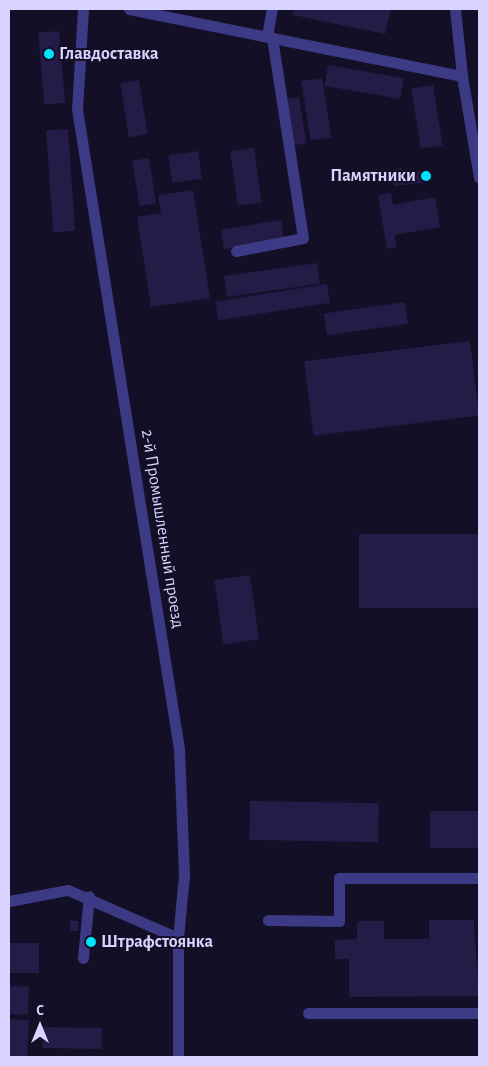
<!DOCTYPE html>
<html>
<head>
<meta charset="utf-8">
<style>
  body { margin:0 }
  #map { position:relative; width:488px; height:1066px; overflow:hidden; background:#130f26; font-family:"Alegreya Sans",sans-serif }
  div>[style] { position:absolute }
  .building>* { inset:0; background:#241b47; transform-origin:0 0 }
  .minor>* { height:11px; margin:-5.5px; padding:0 5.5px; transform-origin:5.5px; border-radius:5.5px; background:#3d3a85 }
  .dots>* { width:14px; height:14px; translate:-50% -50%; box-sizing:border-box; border:2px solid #130f26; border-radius:50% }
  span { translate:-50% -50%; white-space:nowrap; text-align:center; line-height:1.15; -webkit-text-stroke:4px #130f26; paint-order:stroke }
  .poi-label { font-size:18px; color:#d9d4ff; font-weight:700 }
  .left { translate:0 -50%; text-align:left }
  .right { translate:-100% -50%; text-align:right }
  .street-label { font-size:18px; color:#d9d4ff }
  .frame { position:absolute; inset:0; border:10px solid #d9d4ff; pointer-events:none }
  .north { position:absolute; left:15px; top:1001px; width:50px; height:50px; -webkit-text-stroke:4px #130f26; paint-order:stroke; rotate:0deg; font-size:14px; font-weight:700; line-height:20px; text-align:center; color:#d9d4ff }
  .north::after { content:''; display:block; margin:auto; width:18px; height:22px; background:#d9d4ff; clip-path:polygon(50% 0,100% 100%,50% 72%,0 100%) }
</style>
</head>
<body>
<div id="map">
  <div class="building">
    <div style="clip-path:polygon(294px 9px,391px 9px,385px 34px,293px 15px)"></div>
    <div style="left:59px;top:31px;width:72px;height:21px;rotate:85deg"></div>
    <div style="left:328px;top:65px;width:77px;height:21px;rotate:10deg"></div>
    <div style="left:322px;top:78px;width:60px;height:21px;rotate:81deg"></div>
    <div style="left:139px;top:80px;width:55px;height:19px;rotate:81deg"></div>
    <div style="left:433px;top:85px;width:61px;height:22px;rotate:81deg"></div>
    <div style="left:299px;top:97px;width:47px;height:18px;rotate:81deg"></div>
    <div style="left:68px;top:129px;width:102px;height:22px;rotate:86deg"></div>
    <div style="left:254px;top:148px;width:55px;height:24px;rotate:82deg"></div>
    <div style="left:198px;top:151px;width:28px;height:30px;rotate:82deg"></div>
    <div style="left:149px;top:158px;width:46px;height:17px;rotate:81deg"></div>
    <div style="clip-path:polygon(402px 168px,403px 173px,429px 170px,431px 182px,394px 186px,392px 170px)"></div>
    <div style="clip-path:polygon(193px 190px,210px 298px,151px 307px,137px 217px,161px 213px,158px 195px)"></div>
    <div style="clip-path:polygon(391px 193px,393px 205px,435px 197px,440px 227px,394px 235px,397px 247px,387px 249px,378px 195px)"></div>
    <div style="left:281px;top:220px;width:20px;height:61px;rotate:81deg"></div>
    <div style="left:317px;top:263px;width:21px;height:94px;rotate:82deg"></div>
    <div style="left:327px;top:284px;width:19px;height:113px;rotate:81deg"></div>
    <div style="left:405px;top:302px;width:22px;height:82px;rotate:82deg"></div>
    <div style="left:470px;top:341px;width:75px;height:167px;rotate:83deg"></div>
    <div style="left:479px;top:534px;width:74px;height:120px;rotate:90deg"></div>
    <div style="left:250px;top:575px;width:65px;height:36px;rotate:82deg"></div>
    <div style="left:250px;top:801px;width:129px;height:39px;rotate:1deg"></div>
    <div style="left:430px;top:811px;width:49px;height:37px"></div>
    <div style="clip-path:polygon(429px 920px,474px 920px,479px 996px,349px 997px,349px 959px,335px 959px,335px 940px,357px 939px,357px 921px,384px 921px,384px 939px,429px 939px)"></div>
    <div style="left:70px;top:921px;width:8px;height:10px"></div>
    <div style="left:9px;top:943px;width:30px;height:30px"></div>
    <div style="left:9px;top:986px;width:20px;height:28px;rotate:3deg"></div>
    <div style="left:9px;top:1019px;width:20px;height:37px;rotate:3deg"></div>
    <div style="left:43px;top:1027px;width:59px;height:21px;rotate:1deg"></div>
  </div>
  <div class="minor">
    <div style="left:83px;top:9px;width:100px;rotate:93.4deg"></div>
    <div style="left:77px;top:109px;width:648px;rotate:80.94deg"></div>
    <div style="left:179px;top:749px;width:126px;rotate:87.7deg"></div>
    <div style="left:184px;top:875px;width:63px;rotate:95.4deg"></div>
    <div style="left:178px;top:938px;width:119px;rotate:90deg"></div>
    <div style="left:129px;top:9px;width:340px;rotate:11.4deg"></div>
    <div style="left:462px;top:76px;width:103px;rotate:80.5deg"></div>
    <div style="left:455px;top:9px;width:67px;rotate:84deg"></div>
    <div style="left:267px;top:36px;width:27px;rotate:-80deg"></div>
    <div style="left:236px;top:251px;width:68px;rotate:-11deg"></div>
    <div style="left:303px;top:238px;width:203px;rotate:-98.8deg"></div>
    <div style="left:9px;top:901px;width:60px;rotate:-10.6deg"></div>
    <div style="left:68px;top:890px;width:120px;rotate:23.6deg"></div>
    <div style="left:268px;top:920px;width:71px;rotate:0.8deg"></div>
    <div style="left:339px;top:921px;width:43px;rotate:-90deg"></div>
    <div style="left:339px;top:878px;width:140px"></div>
    <div style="left:83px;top:958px;width:62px;rotate:-84.5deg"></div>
    <div style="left:308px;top:1013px;width:171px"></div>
  </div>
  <div class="dots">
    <div style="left:49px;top:54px;background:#00e5ff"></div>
    <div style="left:426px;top:176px;background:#00e5ff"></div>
    <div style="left:91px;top:942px;background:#00e5ff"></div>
  </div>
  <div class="poi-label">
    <span class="left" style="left:59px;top:54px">Главдоставка</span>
    <span class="right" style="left:416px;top:176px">Памятники</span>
    <span class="left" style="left:101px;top:942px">Штрафстоянка</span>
  </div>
  <div class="street-label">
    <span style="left:162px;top:529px;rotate:81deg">2-й Промышленный проезд</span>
  </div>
  <div class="frame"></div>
  <div class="north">С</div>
</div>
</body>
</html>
